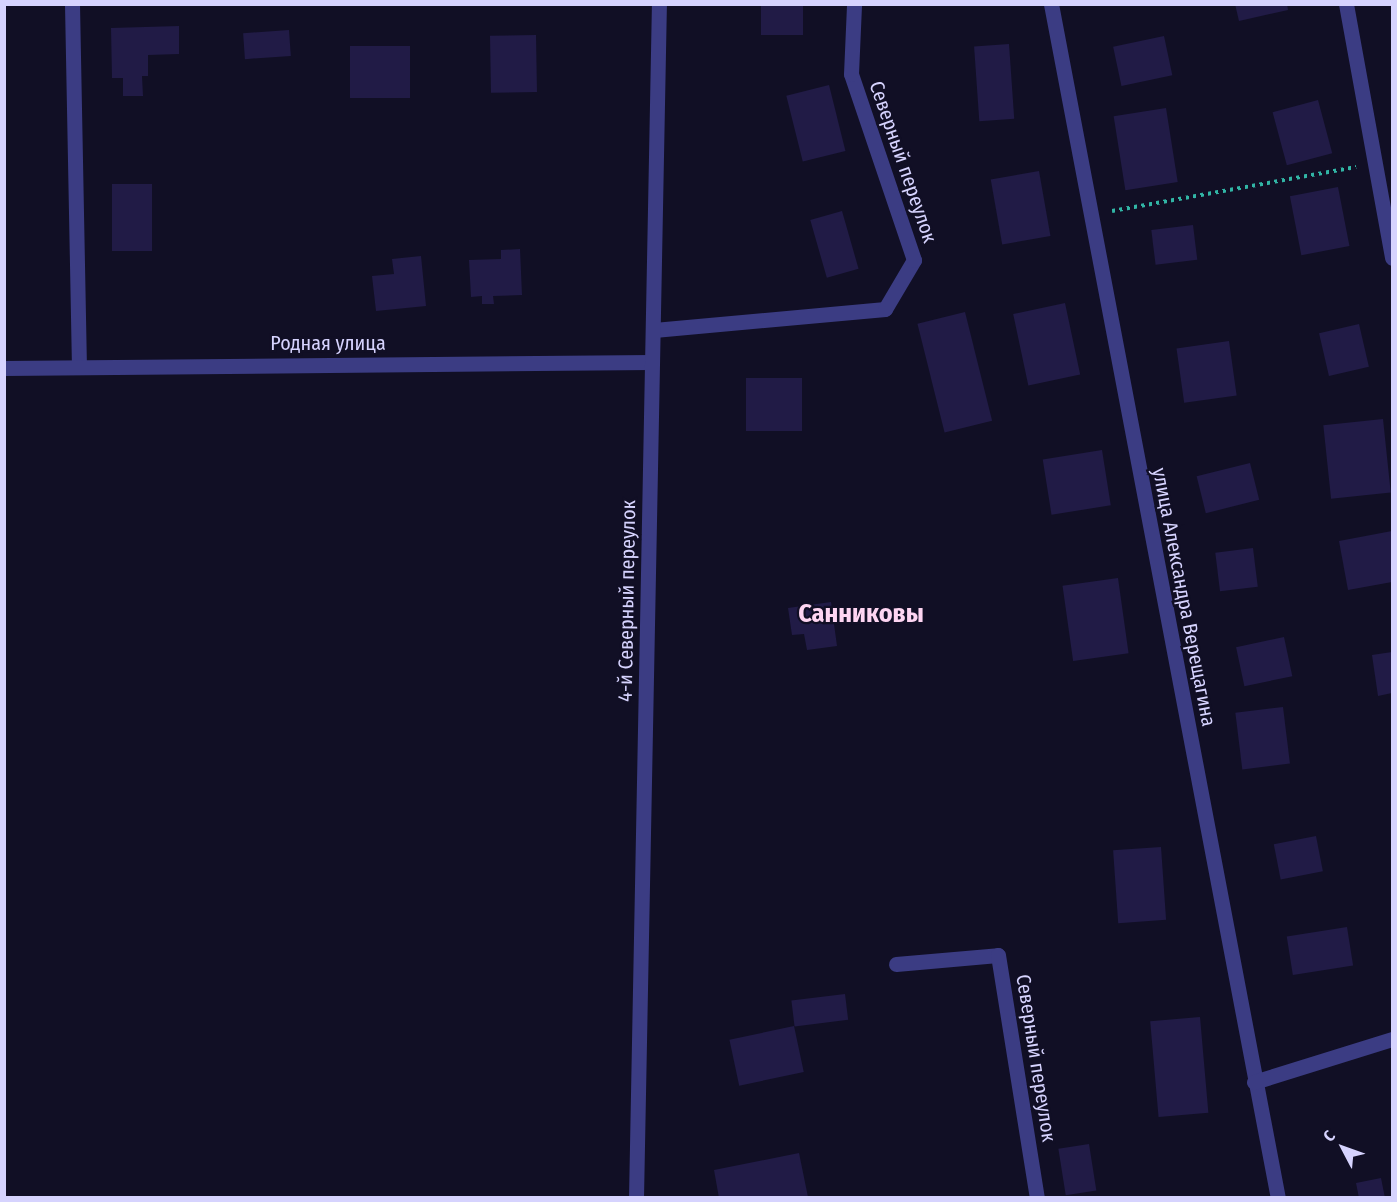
<!DOCTYPE html>
<html>
<head>
<meta charset="utf-8">
<style>
  body { margin:0 }
  #map { position:relative; width:1397px; height:1202px; overflow:hidden; background:#110f25; font-family:"Fira Sans Condensed",sans-serif }
  div>[style] { position:absolute }
  .building>* { inset:0; background:#211b46; transform-origin:0 0 }
  .path>* { height:4px; margin-top:-2px; transform-origin:0; background:repeating-linear-gradient(90deg,#31b5a5 0 3px,transparent 0 7.5px) }
  .street>* { height:15px; margin:-7.5px; padding:0 7.5px; transform-origin:7.5px; border-radius:7.5px; background:#3b3c83 }
  span { translate:-50% -50%; white-space:nowrap; text-align:center; line-height:1.15; -webkit-text-stroke:4.5px #110f25; paint-order:stroke }
  .street-label { font-size:20px; color:#d6d3fe }
  .district-label { font-size:26px; color:#fed5f2; font-weight:700 }
  .frame { position:absolute; inset:0; border:6px solid #d6d3fe; pointer-events:none }
  .north { position:absolute; left:1313px; top:1118px; width:60px; height:60px; -webkit-text-stroke:4px #110f25; paint-order:stroke; rotate:311deg; font-size:16px; font-weight:700; line-height:24px; text-align:center; color:#d6d3fe }
  .north::after { content:''; display:block; margin:auto; width:21px; height:27px; background:#d6d3fe; clip-path:polygon(50% 0,100% 100%,50% 72%,0 100%) }
</style>
</head>
<body>
<div id="map">
  <div class="building">
    <div style="left:761px;top:4px;width:42px;height:31px"></div>
    <div style="clip-path:polygon(1235px 4px,1287px 4px,1288px 10px,1239px 21px)"></div>
    <div style="clip-path:polygon(179px 26px,179px 54px,148px 55px,148px 76px,142px 76px,143px 96px,123px 96px,123px 78px,112px 78px,111px 28px)"></div>
    <div style="left:289px;top:30px;width:26px;height:46px;rotate:86deg"></div>
    <div style="left:536px;top:35px;width:57px;height:46px;rotate:89deg"></div>
    <div style="left:1164px;top:36px;width:40px;height:52px;rotate:78deg"></div>
    <div style="left:1009px;top:44px;width:75px;height:35px;rotate:86deg"></div>
    <div style="left:350px;top:46px;width:60px;height:52px"></div>
    <div style="left:829px;top:85px;width:68px;height:44px;rotate:76deg"></div>
    <div style="left:1318px;top:100px;width:55px;height:47px;rotate:75deg"></div>
    <div style="left:1166px;top:108px;width:75px;height:53px;rotate:81deg"></div>
    <div style="left:1039px;top:171px;width:66px;height:49px;rotate:80deg"></div>
    <div style="left:112px;top:184px;width:40px;height:67px"></div>
    <div style="left:1338px;top:187px;width:60px;height:49px;rotate:79deg"></div>
    <div style="left:842px;top:211px;width:60px;height:33px;rotate:74deg"></div>
    <div style="left:1193px;top:225px;width:35px;height:42px;rotate:83deg"></div>
    <div style="clip-path:polygon(520px 249px,522px 295px,493px 296px,494px 304px,482px 304px,482px 296px,471px 297px,469px 260px,501px 259px,501px 250px)"></div>
    <div style="clip-path:polygon(421px 256px,426px 306px,376px 311px,372px 276px,394px 274px,392px 259px)"></div>
    <div style="left:1065px;top:303px;width:73px;height:53px;rotate:78deg"></div>
    <div style="left:965px;top:312px;width:112px;height:49px;rotate:76deg"></div>
    <div style="left:1359px;top:324px;width:44px;height:41px;rotate:77deg"></div>
    <div style="left:1229px;top:341px;width:55px;height:53px;rotate:82deg"></div>
    <div style="left:746px;top:378px;width:56px;height:53px"></div>
    <div style="left:1383px;top:419px;width:74px;height:60px;rotate:84deg"></div>
    <div style="left:1102px;top:450px;width:56px;height:60px;rotate:81deg"></div>
    <div style="left:1250px;top:463px;width:38px;height:55px;rotate:76deg"></div>
    <div style="clip-path:polygon(1392px 531px,1392px 582px,1348px 590px,1339px 541px)"></div>
    <div style="left:1253px;top:548px;width:39px;height:38px;rotate:83deg"></div>
    <div style="left:1118px;top:578px;width:76px;height:56px;rotate:82deg"></div>
    <div style="clip-path:polygon(831px 602px,837px 646px,807px 650px,804px 634px,792px 635px,788px 608px)"></div>
    <div style="left:1284px;top:637px;width:40px;height:49px;rotate:78deg"></div>
    <div style="clip-path:polygon(1392px 652px,1392px 693px,1378px 696px,1372px 655px)"></div>
    <div style="left:1283px;top:707px;width:57px;height:48px;rotate:83deg"></div>
    <div style="left:1316px;top:836px;width:36px;height:43px;rotate:79deg"></div>
    <div style="left:1161px;top:847px;width:73px;height:48px;rotate:86deg"></div>
    <div style="left:1347px;top:927px;width:39px;height:61px;rotate:81deg"></div>
    <div style="left:845px;top:994px;width:26px;height:54px;rotate:83deg"></div>
    <div style="left:1200px;top:1017px;width:96px;height:50px;rotate:85deg"></div>
    <div style="left:794px;top:1026px;width:47px;height:66px;rotate:78deg"></div>
    <div style="left:1089px;top:1144px;width:47px;height:31px;rotate:81deg"></div>
    <div style="clip-path:polygon(799px 1153px,808px 1197px,719px 1198px,714px 1170px)"></div>
    <div style="clip-path:polygon(1381px 1178px,1385px 1198px,1359px 1198px,1356px 1183px)"></div>
  </div>
  <div class="path">
    <div style="left:1112px;top:211px;width:248px;rotate:-10.2deg"></div>
  </div>
  <div class="street">
    <div style="left:72px;top:4px;width:362px;rotate:88.9deg"></div>
    <div style="left:1051px;top:4px;width:1215px;rotate:79.24deg"></div>
    <div style="left:1346px;top:4px;width:258px;rotate:79.7deg"></div>
    <div style="left:654px;top:330px;width:232px;rotate:-5.2deg"></div>
    <div style="left:885px;top:309px;width:57px;rotate:-59.4deg"></div>
    <div style="left:914px;top:260px;width:196px;rotate:-108.7deg"></div>
    <div style="left:851px;top:74px;width:70px;rotate:-87.5deg"></div>
    <div style="left:4px;top:368px;width:648px;rotate:-0.53deg"></div>
    <div style="left:896px;top:964px;width:102px;rotate:-5deg"></div>
    <div style="left:998px;top:955px;width:246px;rotate:80.9deg"></div>
    <div style="left:1254px;top:1082px;width:145px;rotate:-17.3deg"></div>
    <div style="left:636px;top:1198px;width:1194px;rotate:-88.9deg"></div>
  </div>
  <div class="street-label">
    <span style="left:903px;top:162px;rotate:71deg">Северный переулок</span>
    <span style="left:328px;top:343px">Родная улица</span>
    <span style="left:1184px;top:597px;rotate:79deg">улица Александра Верещагина</span>
    <span style="left:627px;top:601px;rotate:-89deg">4-й Северный переулок</span>
    <span style="left:1036px;top:1058px;rotate:81deg">Северный переулок</span>
  </div>
  <div class="district-label">
    <span style="left:861px;top:614px">Санниковы</span>
  </div>
  <div class="frame"></div>
  <div class="north">С</div>
</div>
</body>
</html>
